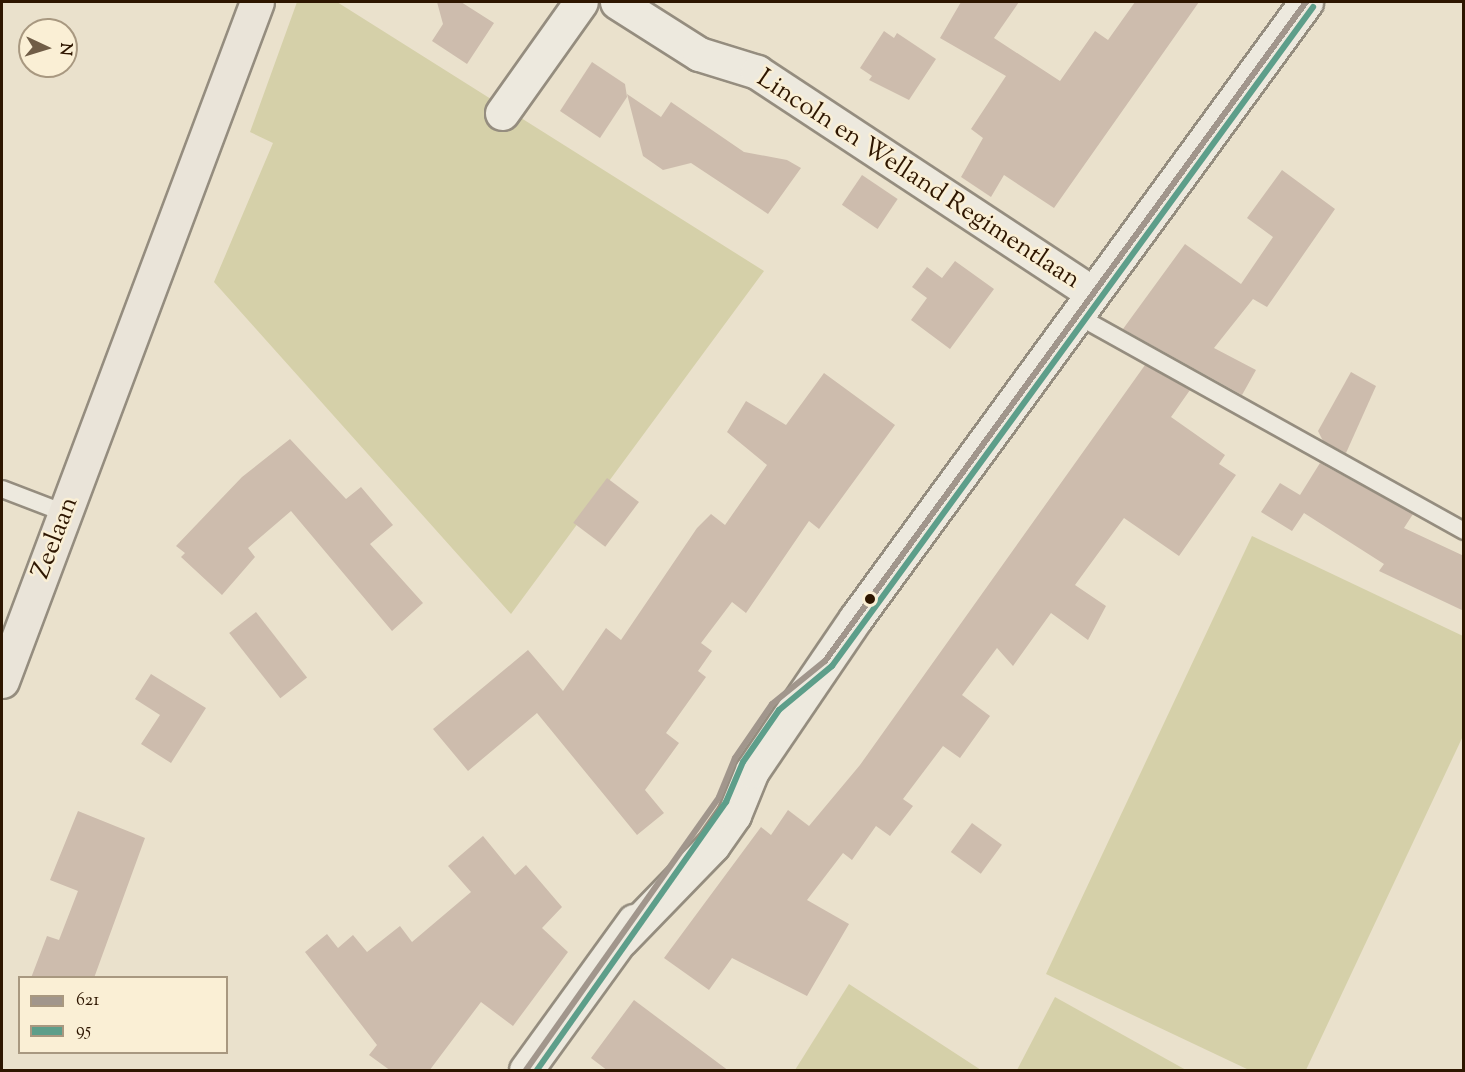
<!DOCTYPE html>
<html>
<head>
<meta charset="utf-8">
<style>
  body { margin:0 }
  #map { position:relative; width:1465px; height:1072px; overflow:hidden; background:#eae1cc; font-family:"Sorts Mill Goudy",serif }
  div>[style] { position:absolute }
  .green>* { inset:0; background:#d5d0a9 }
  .building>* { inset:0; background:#cdbcad; transform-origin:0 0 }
  .roads { filter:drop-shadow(2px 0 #958d7f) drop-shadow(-2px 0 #958d7f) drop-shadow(0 2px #958d7f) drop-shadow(0 -2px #958d7f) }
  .service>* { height:16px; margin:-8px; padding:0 8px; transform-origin:8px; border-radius:8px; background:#ede9de }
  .minor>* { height:33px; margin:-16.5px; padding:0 16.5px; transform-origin:16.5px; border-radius:16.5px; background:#ede9de }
  .secondary>* { height:33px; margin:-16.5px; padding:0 16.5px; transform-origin:16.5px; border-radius:16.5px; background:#ede9de }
  .primary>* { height:33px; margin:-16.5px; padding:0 16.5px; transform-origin:16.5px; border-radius:16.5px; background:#eae4d9 }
  .bus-1>* { height:6px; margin:-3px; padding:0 3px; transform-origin:3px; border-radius:3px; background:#a1968c }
  .bus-2>* { height:6px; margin:-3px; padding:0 3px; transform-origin:3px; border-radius:3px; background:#5d9e8a }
  .dots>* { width:16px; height:16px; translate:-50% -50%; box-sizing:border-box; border:3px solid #faefd5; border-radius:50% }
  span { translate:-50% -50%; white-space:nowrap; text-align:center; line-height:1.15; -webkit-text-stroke:5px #faefd5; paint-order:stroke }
  .street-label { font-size:26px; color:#2e1600 }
  .frame { position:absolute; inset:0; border:3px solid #2e1600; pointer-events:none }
  .legend { position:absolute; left:18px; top:976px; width:210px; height:78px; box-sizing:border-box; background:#faefd5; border:2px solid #a89880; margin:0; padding:8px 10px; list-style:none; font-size:18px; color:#2e1600 }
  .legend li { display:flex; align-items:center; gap:12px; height:30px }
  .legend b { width:30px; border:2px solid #a89880 }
  .north { position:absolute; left:18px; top:18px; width:60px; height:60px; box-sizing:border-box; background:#faefd5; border:2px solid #a89880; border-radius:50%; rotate:94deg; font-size:16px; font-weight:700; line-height:24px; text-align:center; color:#2e1600 }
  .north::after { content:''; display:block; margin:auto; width:21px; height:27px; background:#705d47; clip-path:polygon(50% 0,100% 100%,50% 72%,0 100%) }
</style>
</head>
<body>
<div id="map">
  <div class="green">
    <div style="clip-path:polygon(297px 2px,337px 2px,764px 271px,511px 614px,214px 282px,273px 143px,250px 132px)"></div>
    <div style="clip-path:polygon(1252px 536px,1463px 636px,1463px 736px,1306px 1070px,1249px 1070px,1046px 974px)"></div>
    <div style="clip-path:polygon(849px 984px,981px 1070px,795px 1070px)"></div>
    <div style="clip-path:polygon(1055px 997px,1186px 1070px,1017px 1070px)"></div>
  </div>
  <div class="building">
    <div style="clip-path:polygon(437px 2px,461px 2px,494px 23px,467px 64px,432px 41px,443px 24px)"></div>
    <div style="clip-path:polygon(961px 2px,1019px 2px,994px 38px,1060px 81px,1095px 31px,1108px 40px,1135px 2px,1199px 2px,1054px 208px,1004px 175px,991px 197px,961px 177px,983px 138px,971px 129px,1006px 76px,940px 38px)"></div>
    <div style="clip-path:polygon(884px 31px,894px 38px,897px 33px,936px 59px,909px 100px,869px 80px,872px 76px,860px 68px)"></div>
    <div style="clip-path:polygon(592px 62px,625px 84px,627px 97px,600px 138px,560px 111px)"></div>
    <div style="clip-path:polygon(627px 94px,661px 117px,671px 102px,744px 152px,787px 160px,801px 168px,768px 214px,691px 163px,663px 170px,643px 156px)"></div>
    <div style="clip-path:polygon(1282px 170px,1335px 209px,1267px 307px,1253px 299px,1214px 348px,1256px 370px,1242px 395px,1123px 329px,1185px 244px,1241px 284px,1273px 237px,1247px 218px)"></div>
    <div style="left:862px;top:175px;width:43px;height:36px;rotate:34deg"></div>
    <div style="clip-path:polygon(955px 261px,994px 289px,950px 349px,911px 320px,927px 298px,912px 287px,927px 267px,942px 278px)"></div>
    <div style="clip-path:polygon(1145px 365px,1190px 390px,1171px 417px,1225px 455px,1219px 464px,1236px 475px,1179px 556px,1124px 518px,1075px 585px,1106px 606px,1088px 640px,1051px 613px,1013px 666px,997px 648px,962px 695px,990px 716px,960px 758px,943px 746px,903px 799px,913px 806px,890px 836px,876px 826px,852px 860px,843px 853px,807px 900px,849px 924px,807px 996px,732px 958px,709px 990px,664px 958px,761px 827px,771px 835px,788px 810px,809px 826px,860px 765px)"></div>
    <div style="clip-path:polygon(1351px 372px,1376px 386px,1346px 453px,1323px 441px,1318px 431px)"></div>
    <div style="clip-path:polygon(824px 373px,895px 425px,819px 529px,809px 521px,746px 613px,732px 602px,701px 643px,712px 651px,698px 671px,706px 677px,666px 733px,679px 743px,645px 790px,664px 813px,637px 835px,537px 713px,468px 771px,433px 729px,528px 650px,563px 691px,606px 628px,621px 640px,697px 528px,711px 514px,725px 525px,767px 465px,727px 432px,746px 401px,786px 425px)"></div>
    <div style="clip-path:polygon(290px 439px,346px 499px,361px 487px,393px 525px,370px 544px,423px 603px,392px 631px,291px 511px,248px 548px,255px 557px,222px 595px,181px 557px,185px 553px,176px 546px,242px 477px)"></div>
    <div style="clip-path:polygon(1320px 463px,1413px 514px,1404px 528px,1464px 556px,1464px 611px,1379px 571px,1384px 564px,1304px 513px,1292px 531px,1261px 512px,1280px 483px,1300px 495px)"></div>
    <div style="left:607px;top:478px;width:40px;height:56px;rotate:37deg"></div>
    <div style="left:256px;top:612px;width:83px;height:34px;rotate:52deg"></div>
    <div style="clip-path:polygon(151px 674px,206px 708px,171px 763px,141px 744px,160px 715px,135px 699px)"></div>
    <div style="clip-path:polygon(78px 811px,145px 838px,94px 978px,31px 978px,47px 936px,59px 940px,78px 891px,50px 880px)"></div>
    <div style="left:972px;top:823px;width:37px;height:36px;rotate:36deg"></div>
    <div style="clip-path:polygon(483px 836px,515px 875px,526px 865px,562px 907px,542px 928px,568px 952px,513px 1026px,481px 1002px,429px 1071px,391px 1071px,369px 1055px,377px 1045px,305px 952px,327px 934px,338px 948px,353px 935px,367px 952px,400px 926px,412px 942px,471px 892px,448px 866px)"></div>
    <div style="clip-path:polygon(634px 1000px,662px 1021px,729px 1071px,608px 1071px,591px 1058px)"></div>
  </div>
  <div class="roads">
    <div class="service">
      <div style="left:1076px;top:315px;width:444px;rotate:29.1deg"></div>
      <div style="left:2px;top:489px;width:67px;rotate:20.9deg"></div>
    </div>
    <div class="minor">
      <div style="left:617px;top:2px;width:97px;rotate:32.4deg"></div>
      <div style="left:699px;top:54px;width:61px;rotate:17.2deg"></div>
      <div style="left:757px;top:72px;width:401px;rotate:33.4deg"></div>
      <div style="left:502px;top:113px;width:136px;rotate:-54.6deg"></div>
    </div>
    <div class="secondary">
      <div style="left:621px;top:940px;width:132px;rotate:-45.9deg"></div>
      <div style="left:713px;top:845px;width:37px;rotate:-55deg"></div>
      <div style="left:734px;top:815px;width:48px;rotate:-67.8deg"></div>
      <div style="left:752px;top:771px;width:185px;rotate:-55.8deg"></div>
      <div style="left:856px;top:618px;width:763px;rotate:-53.85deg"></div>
      <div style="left:526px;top:1070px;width:184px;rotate:-54.1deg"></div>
    </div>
    <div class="primary">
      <div style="left:2px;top:681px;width:725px;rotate:-69.42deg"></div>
    </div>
  </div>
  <div class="bus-1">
    <div style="left:526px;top:1070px;width:334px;rotate:-54.7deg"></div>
    <div style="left:719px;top:797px;width:42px;rotate:-67.7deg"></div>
    <div style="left:735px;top:758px;width:65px;rotate:-55.6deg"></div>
    <div style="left:772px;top:704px;width:68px;rotate:-39.1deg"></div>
    <div style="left:825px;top:661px;width:816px;rotate:-53.87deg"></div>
  </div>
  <div class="bus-2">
    <div style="left:537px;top:1070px;width:328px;rotate:-54.8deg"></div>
    <div style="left:726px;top:802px;width:43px;rotate:-67deg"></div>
    <div style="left:743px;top:762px;width:63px;rotate:-55.3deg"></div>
    <div style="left:779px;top:710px;width:69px;rotate:-39.7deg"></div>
    <div style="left:832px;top:666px;width:816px;rotate:-53.87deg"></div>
  </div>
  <div class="dots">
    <div style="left:870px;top:599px;background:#2e1600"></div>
  </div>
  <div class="street-label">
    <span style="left:918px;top:180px;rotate:33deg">Lincoln en Welland Regimentlaan</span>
    <span style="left:56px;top:538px;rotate:-69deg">Zeelaan</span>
  </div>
  <div class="frame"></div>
  <ul class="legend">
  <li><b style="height:8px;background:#a1968c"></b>621</li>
  <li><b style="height:8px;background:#5d9e8a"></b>95</li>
  </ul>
  <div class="north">N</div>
</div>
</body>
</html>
